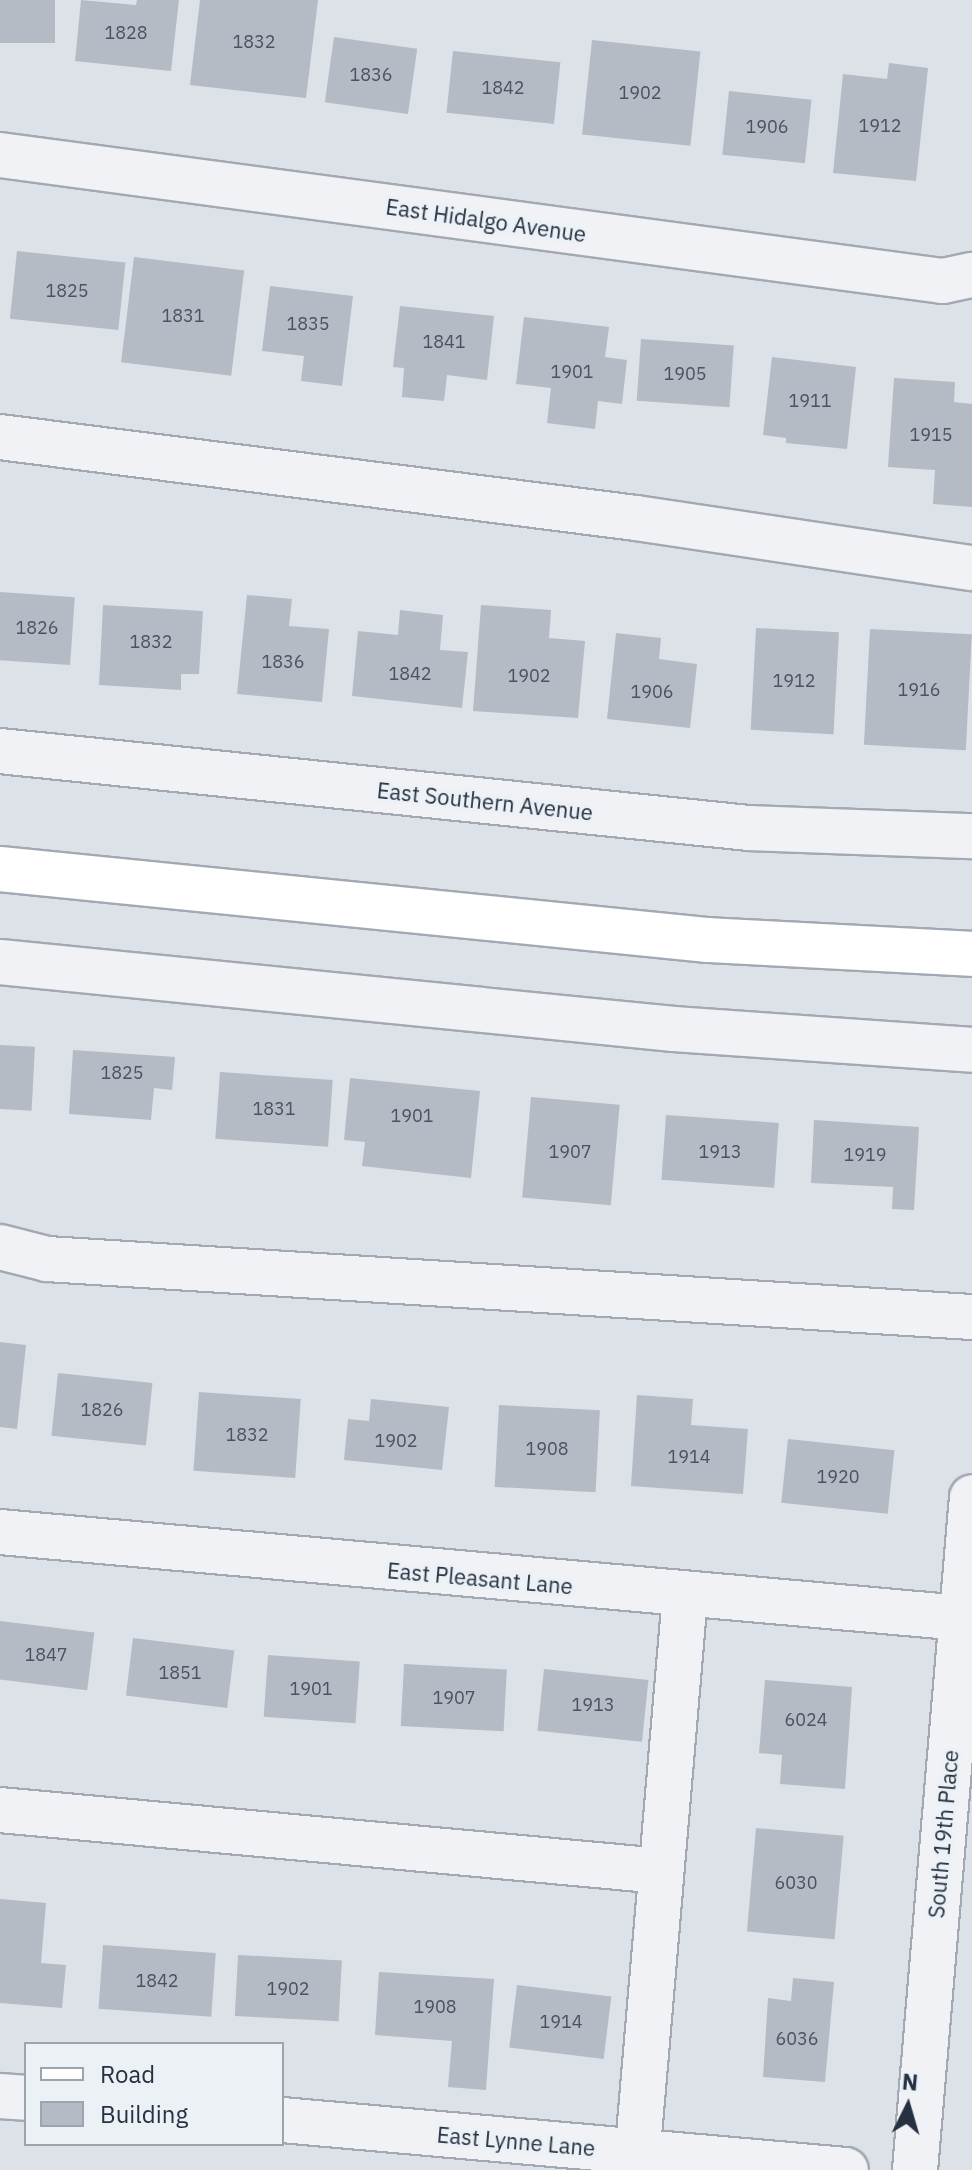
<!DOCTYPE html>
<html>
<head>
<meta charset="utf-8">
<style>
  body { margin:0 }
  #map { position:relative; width:972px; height:2170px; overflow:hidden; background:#dde2e8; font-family:"IBM Plex Sans",sans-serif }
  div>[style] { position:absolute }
  .building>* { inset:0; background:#b4bbc5; transform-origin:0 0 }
  .roads { filter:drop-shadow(2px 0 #a2a9b2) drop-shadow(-2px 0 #a2a9b2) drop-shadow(0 2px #a2a9b2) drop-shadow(0 -2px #a2a9b2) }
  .minor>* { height:44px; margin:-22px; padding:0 22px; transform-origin:22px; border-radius:22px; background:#f0f2f6 }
  .major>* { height:44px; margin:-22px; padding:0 22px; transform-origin:22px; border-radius:22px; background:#fff }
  span { translate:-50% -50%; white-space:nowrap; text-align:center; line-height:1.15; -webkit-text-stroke:7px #ecf1f6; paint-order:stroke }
  .number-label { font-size:18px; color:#495361 }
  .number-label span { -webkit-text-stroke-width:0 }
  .street-label { font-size:22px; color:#253040 }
  .legend { position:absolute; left:24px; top:2042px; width:260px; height:104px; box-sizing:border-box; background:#ecf1f6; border:2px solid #9ca4ad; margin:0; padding:10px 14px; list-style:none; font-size:24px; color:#253040 }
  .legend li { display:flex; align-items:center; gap:16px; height:40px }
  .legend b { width:40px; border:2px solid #9ca4ad }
  .north { position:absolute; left:868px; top:2066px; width:80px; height:80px; -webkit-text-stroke:6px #ecf1f6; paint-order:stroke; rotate:5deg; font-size:22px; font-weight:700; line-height:32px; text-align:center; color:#253040 }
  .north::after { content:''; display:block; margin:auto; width:28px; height:36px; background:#253040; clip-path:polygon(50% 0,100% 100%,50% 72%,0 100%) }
</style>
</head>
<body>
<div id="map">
  <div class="building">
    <div style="left:0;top:0;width:55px;height:43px"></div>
    <div style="clip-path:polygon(81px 0,136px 5px,137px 0,179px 0,171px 71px,75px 61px)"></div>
    <div style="clip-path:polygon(200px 0,318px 0,306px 98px,190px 85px)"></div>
    <div style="left:334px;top:37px;width:84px;height:66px;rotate:8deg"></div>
    <div style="left:592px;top:40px;width:109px;height:95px;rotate:6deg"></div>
    <div style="left:453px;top:51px;width:108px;height:62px;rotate:6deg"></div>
    <div style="clip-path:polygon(889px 63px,928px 68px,916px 181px,833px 173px,843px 74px,887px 79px)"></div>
    <div style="left:729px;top:91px;width:83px;height:64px;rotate:6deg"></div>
    <div style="left:17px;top:251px;width:109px;height:68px;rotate:6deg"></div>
    <div style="left:134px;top:257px;width:111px;height:106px;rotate:7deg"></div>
    <div style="clip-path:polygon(270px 286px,353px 296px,342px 386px,301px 381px,304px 356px,262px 351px)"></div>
    <div style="clip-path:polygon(400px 306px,494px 316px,487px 380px,447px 375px,444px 401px,402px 397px,404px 368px,393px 367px)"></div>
    <div style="clip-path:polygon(524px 317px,609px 327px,605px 357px,627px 360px,622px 404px,598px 401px,595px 429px,547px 423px,551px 388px,516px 384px)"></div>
    <div style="left:641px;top:339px;width:93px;height:62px;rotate:4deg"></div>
    <div style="clip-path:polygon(772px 357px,856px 367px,847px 449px,786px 443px,786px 438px,763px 435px)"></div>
    <div style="clip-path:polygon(894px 378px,955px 382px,954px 402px,972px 404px,972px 507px,933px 504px,935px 470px,888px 467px)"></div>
    <div style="left:0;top:592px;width:75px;height:68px;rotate:4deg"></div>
    <div style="clip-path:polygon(247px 595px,292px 599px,289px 626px,329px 629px,322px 702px,237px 694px)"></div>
    <div style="clip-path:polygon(103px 605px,203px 611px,199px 674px,181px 674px,181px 690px,99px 685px)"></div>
    <div style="clip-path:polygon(481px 605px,551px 610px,549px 638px,585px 641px,578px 718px,473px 711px)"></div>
    <div style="clip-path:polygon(400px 610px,443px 615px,440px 650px,468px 652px,462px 708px,352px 696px,358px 631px,398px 635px)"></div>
    <div style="left:756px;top:628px;width:83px;height:102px;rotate:3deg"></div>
    <div style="left:870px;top:629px;width:102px;height:116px;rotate:3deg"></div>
    <div style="clip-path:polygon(616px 633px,661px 638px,659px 659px,697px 664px,690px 728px,607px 719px)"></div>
    <div style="left:0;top:1045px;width:35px;height:64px;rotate:3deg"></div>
    <div style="clip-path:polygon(73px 1050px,175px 1057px,172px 1090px,154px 1088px,151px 1120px,69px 1114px)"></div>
    <div style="left:220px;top:1072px;width:113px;height:67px;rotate:4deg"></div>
    <div style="clip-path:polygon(350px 1078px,480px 1091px,471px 1178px,362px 1166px,365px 1142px,344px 1140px)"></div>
    <div style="left:531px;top:1097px;width:89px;height:101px;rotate:5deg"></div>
    <div style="left:666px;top:1115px;width:113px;height:65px;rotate:4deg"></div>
    <div style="clip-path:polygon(814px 1120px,919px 1127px,914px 1210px,892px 1209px,893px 1187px,811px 1183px)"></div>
    <div style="clip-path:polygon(0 1342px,26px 1345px,17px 1429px,0 1427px)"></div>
    <div style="left:58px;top:1373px;width:95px;height:63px;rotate:6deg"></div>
    <div style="left:199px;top:1392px;width:102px;height:79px;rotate:4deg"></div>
    <div style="clip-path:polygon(637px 1395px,693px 1399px,691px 1425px,748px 1429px,743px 1494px,631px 1486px)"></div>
    <div style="clip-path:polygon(371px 1399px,449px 1407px,442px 1470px,344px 1460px,348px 1419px,369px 1421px)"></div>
    <div style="left:499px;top:1405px;width:101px;height:82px;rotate:3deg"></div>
    <div style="left:788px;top:1439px;width:107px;height:64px;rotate:6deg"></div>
    <div style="left:0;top:1621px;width:95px;height:58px;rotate:7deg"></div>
    <div style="left:133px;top:1638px;width:102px;height:58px;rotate:7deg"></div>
    <div style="left:268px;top:1655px;width:92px;height:62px;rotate:4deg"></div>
    <div style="left:404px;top:1664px;width:103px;height:62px;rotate:3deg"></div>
    <div style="left:544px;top:1669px;width:105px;height:62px;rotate:6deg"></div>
    <div style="clip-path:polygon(765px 1680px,852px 1687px,845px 1789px,780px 1784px,782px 1755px,759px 1753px)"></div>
    <div style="left:756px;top:1828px;width:88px;height:104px;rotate:5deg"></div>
    <div style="clip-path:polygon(0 1899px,46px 1903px,41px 1963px,66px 1965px,62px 2008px,0 2003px)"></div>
    <div style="left:103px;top:1945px;width:113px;height:64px;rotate:4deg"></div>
    <div style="left:238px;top:1955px;width:104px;height:61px;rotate:3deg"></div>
    <div style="clip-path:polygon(379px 1972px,494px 1979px,486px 2090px,448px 2087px,452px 2041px,375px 2035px)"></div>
    <div style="clip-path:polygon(793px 1978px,834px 1982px,825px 2082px,763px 2077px,768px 1998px,791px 2001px)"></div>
    <div style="left:517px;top:1985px;width:95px;height:63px;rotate:7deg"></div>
  </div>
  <div class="roads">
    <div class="minor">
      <div style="left:0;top:155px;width:951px;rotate:7.61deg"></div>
      <div style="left:943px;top:281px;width:30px;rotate:-12deg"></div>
      <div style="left:0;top:437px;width:641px;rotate:7.26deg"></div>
      <div style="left:636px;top:518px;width:340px;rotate:8.5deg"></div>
      <div style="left:0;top:751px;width:753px;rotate:5.87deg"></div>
      <div style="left:749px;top:828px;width:223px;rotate:2.1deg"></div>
      <div style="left:0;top:962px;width:677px;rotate:5.68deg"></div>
      <div style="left:674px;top:1029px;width:299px;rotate:4deg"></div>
      <div style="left:0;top:1247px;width:49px;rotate:14.3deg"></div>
      <div style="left:47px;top:1259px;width:927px;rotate:3.59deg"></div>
      <div style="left:0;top:1532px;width:965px;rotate:5.11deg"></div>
      <div style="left:0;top:1810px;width:664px;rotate:5.27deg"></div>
      <div style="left:0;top:2096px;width:26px;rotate:4deg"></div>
      <div style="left:282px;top:2120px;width:566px;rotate:5.07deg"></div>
      <div style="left:636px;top:2170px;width:576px;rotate:-85.12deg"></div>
      <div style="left:915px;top:2170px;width:675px;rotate:-85.16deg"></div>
    </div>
    <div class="major">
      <div style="left:0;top:869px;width:712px;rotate:5.73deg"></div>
      <div style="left:708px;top:940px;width:264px;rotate:3deg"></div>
    </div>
  </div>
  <div class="number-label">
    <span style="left:126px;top:33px">1828</span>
    <span style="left:254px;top:42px">1832</span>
    <span style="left:371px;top:75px">1836</span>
    <span style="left:503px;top:88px">1842</span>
    <span style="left:640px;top:93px">1902</span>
    <span style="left:880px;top:126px">1912</span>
    <span style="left:767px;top:127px">1906</span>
    <span style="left:67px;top:291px">1825</span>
    <span style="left:183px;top:316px">1831</span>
    <span style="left:308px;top:324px">1835</span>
    <span style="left:444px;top:342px">1841</span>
    <span style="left:572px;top:372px">1901</span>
    <span style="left:685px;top:374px">1905</span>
    <span style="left:810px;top:401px">1911</span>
    <span style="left:931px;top:435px">1915</span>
    <span style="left:37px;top:628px">1826</span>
    <span style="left:151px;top:642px">1832</span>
    <span style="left:283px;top:662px">1836</span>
    <span style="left:410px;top:674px">1842</span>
    <span style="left:529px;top:676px">1902</span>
    <span style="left:794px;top:681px">1912</span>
    <span style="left:919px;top:690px">1916</span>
    <span style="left:652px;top:692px">1906</span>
    <span style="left:122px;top:1073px">1825</span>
    <span style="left:274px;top:1109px">1831</span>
    <span style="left:412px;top:1116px">1901</span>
    <span style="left:570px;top:1152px">1907</span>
    <span style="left:720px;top:1152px">1913</span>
    <span style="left:865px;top:1155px">1919</span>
    <span style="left:102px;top:1410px">1826</span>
    <span style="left:247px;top:1435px">1832</span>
    <span style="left:396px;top:1441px">1902</span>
    <span style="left:547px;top:1449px">1908</span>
    <span style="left:689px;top:1457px">1914</span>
    <span style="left:838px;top:1477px">1920</span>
    <span style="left:46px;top:1655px">1847</span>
    <span style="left:180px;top:1673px">1851</span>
    <span style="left:311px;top:1689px">1901</span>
    <span style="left:454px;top:1698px">1907</span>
    <span style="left:593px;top:1705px">1913</span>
    <span style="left:806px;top:1720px">6024</span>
    <span style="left:796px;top:1883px">6030</span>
    <span style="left:157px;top:1981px">1842</span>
    <span style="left:288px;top:1989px">1902</span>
    <span style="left:435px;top:2007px">1908</span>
    <span style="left:561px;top:2022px">1914</span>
    <span style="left:797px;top:2039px">6036</span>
  </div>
  <div class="street-label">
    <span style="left:486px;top:220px;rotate:8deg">East Hidalgo Avenue</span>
    <span style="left:485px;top:801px;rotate:6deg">East Southern Avenue</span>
    <span style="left:480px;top:1578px;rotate:5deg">East Pleasant Lane</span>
    <span style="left:943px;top:1834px;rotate:-85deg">South 19th Place</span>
    <span style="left:516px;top:2141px;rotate:5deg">East Lynne Lane</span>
  </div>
  <ul class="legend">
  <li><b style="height:10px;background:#fff"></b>Road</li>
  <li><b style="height:22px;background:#b4bbc5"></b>Building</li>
  </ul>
  <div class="north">N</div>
</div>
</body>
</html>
